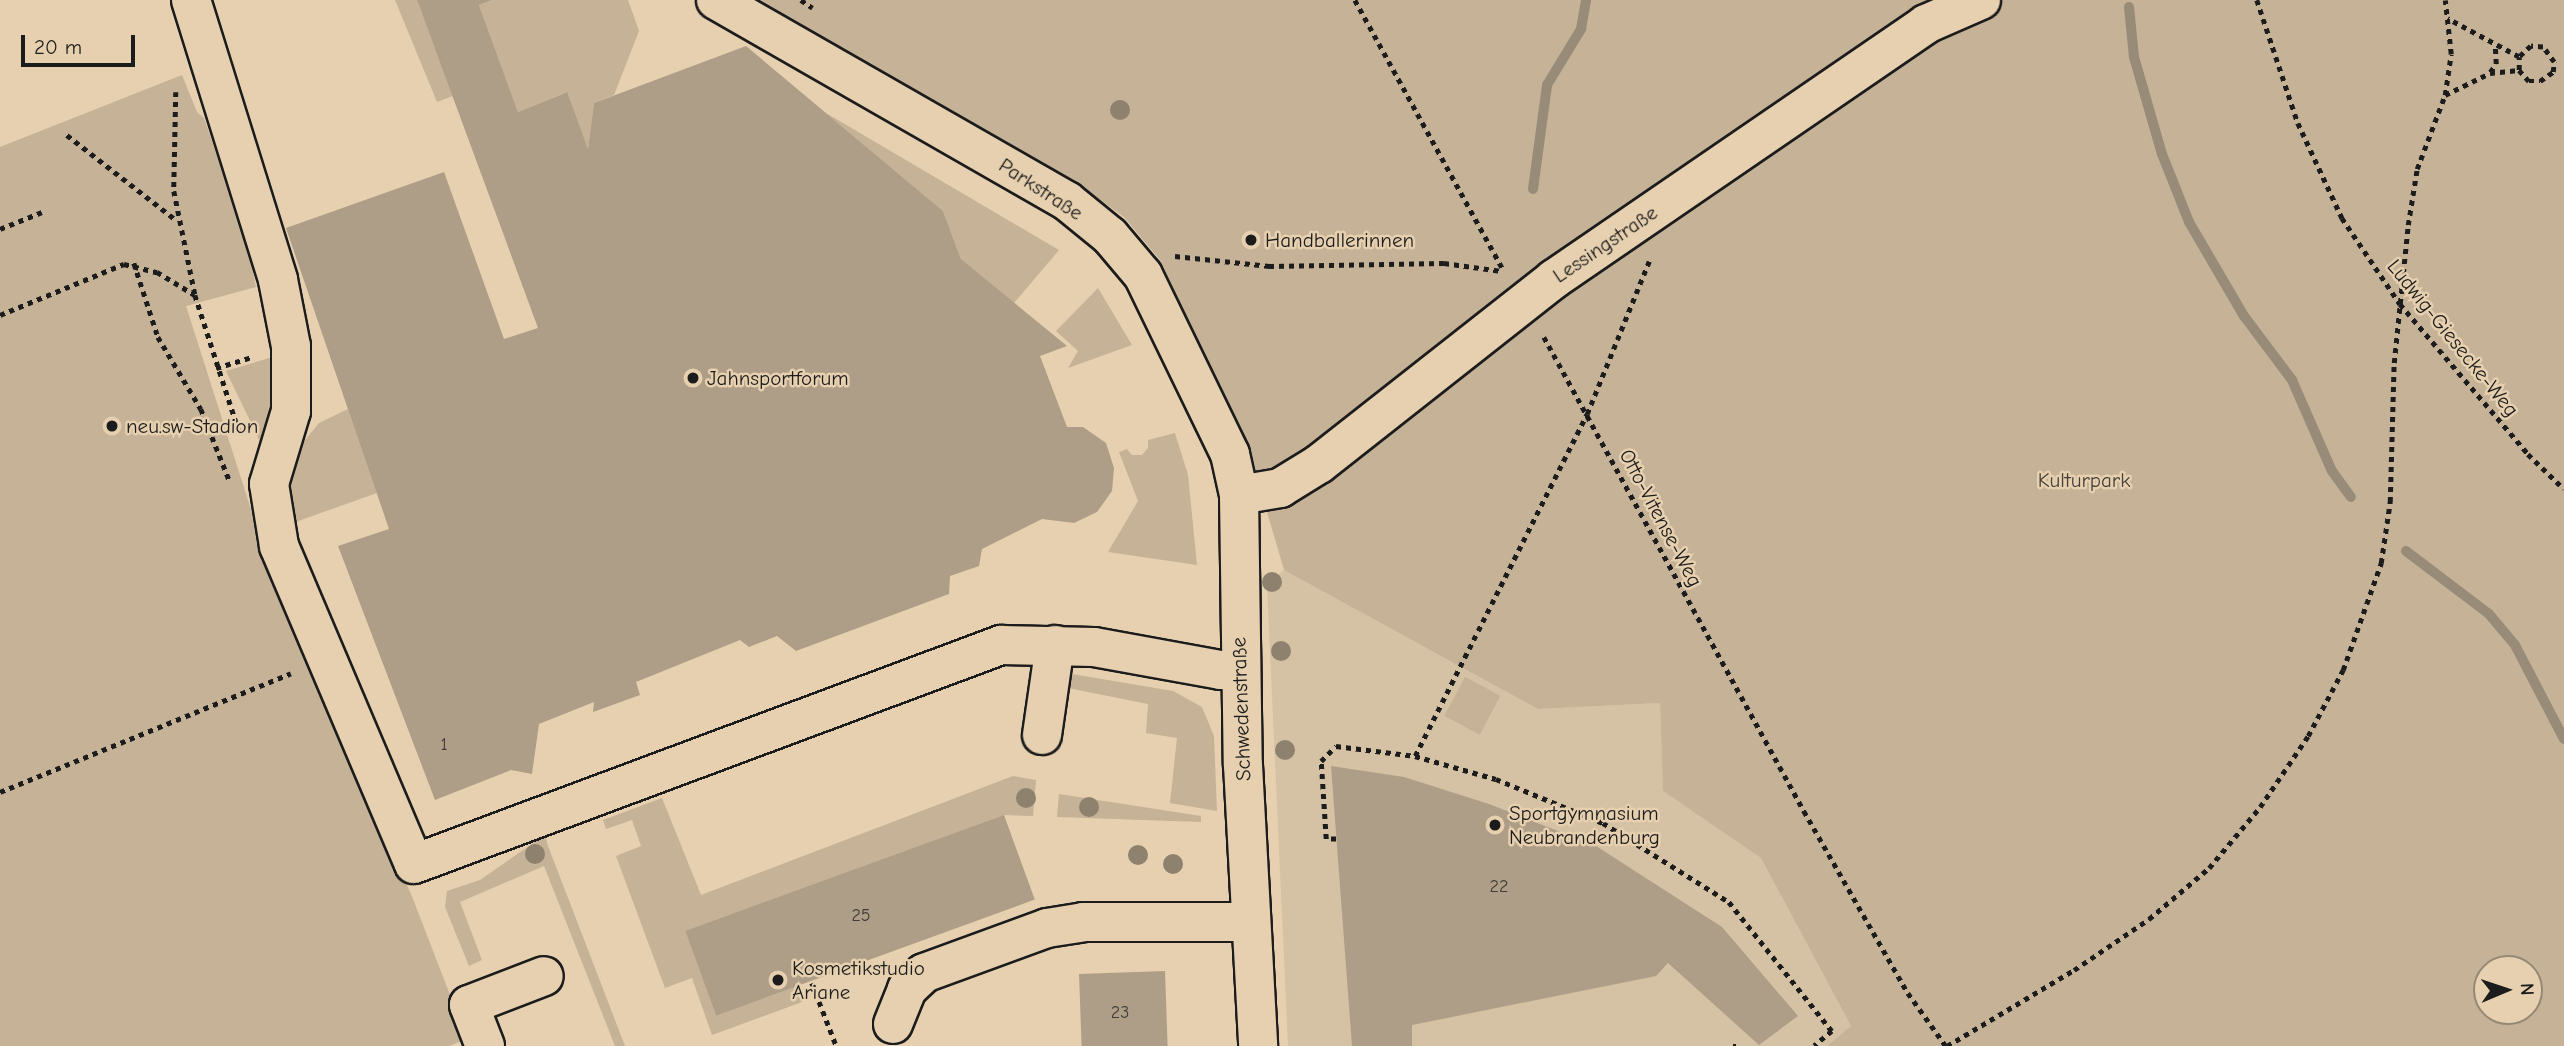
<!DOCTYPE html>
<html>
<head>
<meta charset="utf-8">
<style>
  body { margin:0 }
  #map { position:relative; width:2564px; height:1046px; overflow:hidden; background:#e6d0af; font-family:"Comic Neue",sans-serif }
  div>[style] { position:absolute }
  .built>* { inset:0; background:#d5c1a3 }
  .green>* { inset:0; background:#c5b297; transform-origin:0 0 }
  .stream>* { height:10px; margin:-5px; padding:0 5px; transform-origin:5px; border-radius:5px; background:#988b77 }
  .building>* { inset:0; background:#ae9e87; transform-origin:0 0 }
  .path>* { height:4.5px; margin-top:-2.25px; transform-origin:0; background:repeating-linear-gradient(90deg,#1c1c1c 0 5px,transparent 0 10px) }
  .roads { filter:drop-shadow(2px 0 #1c1c1c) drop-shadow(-2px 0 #1c1c1c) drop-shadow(0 2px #1c1c1c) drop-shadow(0 -2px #1c1c1c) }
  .minor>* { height:38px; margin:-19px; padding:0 19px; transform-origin:19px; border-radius:19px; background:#e6d0af }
  .trees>* { width:20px; height:20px; margin:-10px; border-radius:50%; background:#8e826f }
  .dots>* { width:19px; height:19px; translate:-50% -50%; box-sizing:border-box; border:4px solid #e6d0af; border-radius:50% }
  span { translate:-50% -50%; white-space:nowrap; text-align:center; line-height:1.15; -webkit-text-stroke:5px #e6d0af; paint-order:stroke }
  .number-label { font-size:18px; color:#403c37 }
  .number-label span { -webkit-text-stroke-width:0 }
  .street-label { font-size:21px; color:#1c1c1c }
  .poi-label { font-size:21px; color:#1c1c1c }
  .left { translate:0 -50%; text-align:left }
  .park-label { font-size:21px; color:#46423b }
  .north { position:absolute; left:2473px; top:955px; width:70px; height:70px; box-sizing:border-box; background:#e6d0af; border:2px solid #958874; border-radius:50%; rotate:88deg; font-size:19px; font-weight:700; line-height:28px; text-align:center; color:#1c1c1c }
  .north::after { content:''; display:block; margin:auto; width:24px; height:32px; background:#1c1c1c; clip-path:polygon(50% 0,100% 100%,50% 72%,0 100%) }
  .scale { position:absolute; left:21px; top:35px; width:114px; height:32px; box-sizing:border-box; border:4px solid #1c1c1c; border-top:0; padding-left:9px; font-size:21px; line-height:24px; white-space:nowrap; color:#1c1c1c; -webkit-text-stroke:5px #e6d0af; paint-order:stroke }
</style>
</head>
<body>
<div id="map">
  <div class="built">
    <div style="clip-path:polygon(1284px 570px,1538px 709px,1660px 703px,1663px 791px,1761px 858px,1851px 1026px,1827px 1046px,1288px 1046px,1267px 585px)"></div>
  </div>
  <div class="green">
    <div style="clip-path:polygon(395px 0,417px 0,453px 96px,437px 102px)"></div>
    <div style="clip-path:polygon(492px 0,628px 0,639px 31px,614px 95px,594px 103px,588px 149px,566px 92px,518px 112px,479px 5px)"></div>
    <div style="clip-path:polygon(evenodd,753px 0,2564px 0,2564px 1046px,1827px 1046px,1851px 1026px,1761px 858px,1663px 791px,1660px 703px,1538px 709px,1284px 570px,1248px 447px,1160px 260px,1124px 217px,1078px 184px,753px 0,2487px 969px,2529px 969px,2529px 1011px,2487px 1011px,2487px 969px)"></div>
    <div style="clip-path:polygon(182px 75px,197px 112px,204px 118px,246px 239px,256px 287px,186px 306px,263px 547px,413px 899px,467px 1039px,449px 1046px,0 1046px,0 147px)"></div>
    <div style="clip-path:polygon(826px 113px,1059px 250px,1014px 303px,961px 259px,943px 211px)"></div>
    <div style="clip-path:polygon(1098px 288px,1132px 345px,1068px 368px,1078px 351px,1056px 331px)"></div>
    <div style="clip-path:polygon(276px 356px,275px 411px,264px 450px,226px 371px)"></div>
    <div style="clip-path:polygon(348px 409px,377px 493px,290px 524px,287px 488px,296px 451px,319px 423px)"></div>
    <div style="clip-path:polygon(1175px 433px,1188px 475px,1197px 565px,1108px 552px,1138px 501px,1119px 452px,1127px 449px,1132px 455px,1142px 455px,1148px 448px,1148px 440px)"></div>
    <div style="clip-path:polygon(1066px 673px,1173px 691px,1202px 707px,1214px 736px,1217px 811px,1170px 803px,1177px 738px,1146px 733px,1148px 704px,1063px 687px)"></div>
    <div style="left:1465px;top:677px;width:40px;height:44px;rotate:28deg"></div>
    <div style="clip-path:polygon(1013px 776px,1036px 780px,1033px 816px,1004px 815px,687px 932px,797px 988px,802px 1002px,712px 1035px,692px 978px,665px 988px,616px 856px,641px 846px,632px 820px,606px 829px,603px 820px,662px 798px,701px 895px)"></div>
    <div style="clip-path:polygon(1059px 794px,1201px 816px,1201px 822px,1057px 817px)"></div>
    <div style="clip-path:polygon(545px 835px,548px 846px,625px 1046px,615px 1046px,544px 866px,460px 902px,482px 960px,469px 966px,445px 907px,447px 891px,480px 880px)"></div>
  </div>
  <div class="stream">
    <div style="left:2129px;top:7px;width:50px;rotate:84.3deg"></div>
    <div style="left:2134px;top:57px;width:101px;rotate:73.9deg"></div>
    <div style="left:2162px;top:154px;width:73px;rotate:68.3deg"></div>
    <div style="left:2189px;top:222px;width:109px;rotate:59.7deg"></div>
    <div style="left:2244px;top:316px;width:80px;rotate:53.1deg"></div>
    <div style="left:2292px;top:380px;width:99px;rotate:66.3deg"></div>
    <div style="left:2332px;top:471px;width:32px;rotate:54deg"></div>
    <div style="left:1533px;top:189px;width:105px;rotate:-82.3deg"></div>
    <div style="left:1547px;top:85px;width:66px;rotate:-58.7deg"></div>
    <div style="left:1581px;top:29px;width:29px;rotate:-80deg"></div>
    <div style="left:2406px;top:551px;width:104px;rotate:37.2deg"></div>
    <div style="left:2489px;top:614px;width:40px;rotate:50deg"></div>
    <div style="left:2515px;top:645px;width:106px;rotate:62.5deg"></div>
  </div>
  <div class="building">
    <div style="clip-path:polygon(417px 0,492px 0,479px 5px,518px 112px,567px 92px,588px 149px,594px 103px,746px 46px,943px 211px,961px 259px,1067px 346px,1040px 356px,1067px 427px,1083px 427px,1106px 443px,1114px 468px,1112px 491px,1097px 512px,1074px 523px,1042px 519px,982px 549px,979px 566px,950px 576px,949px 594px,796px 651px,777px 636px,749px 647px,740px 640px,636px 682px,640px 695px,593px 712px,594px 702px,539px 724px,532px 774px,511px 770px,435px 800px,338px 546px,389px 529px,286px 228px,444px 172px,504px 339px,538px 328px)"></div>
    <div style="clip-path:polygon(1331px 766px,1404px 777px,1489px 804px,1596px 846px,1722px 927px,1798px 1016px,1759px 1045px,1668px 963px,1656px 976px,1412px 1025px,1412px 1046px,1352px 1046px)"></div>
    <div style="left:1004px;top:815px;width:90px;height:339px;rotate:70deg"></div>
    <div style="left:1165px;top:971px;width:75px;height:86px;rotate:88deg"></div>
  </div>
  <div class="path">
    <div style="left:801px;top:0;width:14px;rotate:34deg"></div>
    <div style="left:1355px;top:0;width:307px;rotate:61.2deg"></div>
    <div style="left:2257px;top:0;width:130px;rotate:71.6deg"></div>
    <div style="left:2298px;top:123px;width:105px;rotate:65.1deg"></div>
    <div style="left:2342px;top:218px;width:104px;rotate:56deg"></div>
    <div style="left:2400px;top:304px;width:197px;rotate:49.5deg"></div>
    <div style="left:2528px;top:454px;width:50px;rotate:44.2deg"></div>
    <div style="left:2519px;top:70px;width:13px;rotate:-90deg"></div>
    <div style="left:2490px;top:72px;width:10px;rotate:-53deg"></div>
    <div style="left:2496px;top:64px;width:17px;rotate:-93deg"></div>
    <div style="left:176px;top:92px;width:99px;rotate:91.2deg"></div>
    <div style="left:174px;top:191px;width:105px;rotate:78.5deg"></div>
    <div style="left:2445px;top:95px;width:50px;rotate:-26.1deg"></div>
    <div style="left:2490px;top:73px;width:29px;rotate:-6deg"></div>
    <div style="left:2519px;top:70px;width:15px;rotate:48deg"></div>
    <div style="left:2529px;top:81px;width:11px"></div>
    <div style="left:2540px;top:81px;width:16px;rotate:-35deg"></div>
    <div style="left:2553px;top:72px;width:10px;rotate:-84deg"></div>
    <div style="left:2554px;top:62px;width:19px;rotate:-126deg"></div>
    <div style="left:2543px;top:47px;width:12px;rotate:-175deg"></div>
    <div style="left:2531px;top:46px;width:16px;rotate:137deg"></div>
    <div style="left:2519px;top:57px;width:81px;rotate:-151.8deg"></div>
    <div style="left:67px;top:135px;width:138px;rotate:37.9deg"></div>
    <div style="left:0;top:229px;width:45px;rotate:-22deg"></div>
    <div style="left:1175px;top:256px;width:95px;rotate:6.1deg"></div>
    <div style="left:1269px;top:266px;width:175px;rotate:-1deg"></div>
    <div style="left:1444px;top:263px;width:58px;rotate:8deg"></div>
    <div style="left:134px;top:263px;width:78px;rotate:72deg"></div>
    <div style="left:158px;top:337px;width:84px;rotate:59.2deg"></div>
    <div style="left:201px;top:409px;width:79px;rotate:68.3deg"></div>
    <div style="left:0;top:315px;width:134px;rotate:-22.4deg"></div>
    <div style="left:124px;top:264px;width:34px;rotate:14deg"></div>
    <div style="left:157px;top:272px;width:44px;rotate:31.2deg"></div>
    <div style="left:195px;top:295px;width:149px;rotate:72.1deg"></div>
    <div style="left:1544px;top:337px;width:541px;rotate:61.25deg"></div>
    <div style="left:1804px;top:811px;width:210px;rotate:60.3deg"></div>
    <div style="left:1908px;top:993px;width:65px;rotate:54.4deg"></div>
    <div style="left:216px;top:368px;width:38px;rotate:-17deg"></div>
    <div style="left:1415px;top:756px;width:383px;rotate:-63.3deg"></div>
    <div style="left:1587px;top:414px;width:165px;rotate:-67.9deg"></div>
    <div style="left:0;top:792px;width:314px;rotate:-22.2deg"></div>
    <div style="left:1336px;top:839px;width:10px;rotate:180deg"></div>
    <div style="left:1326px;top:839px;width:78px;rotate:-93.7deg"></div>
    <div style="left:1321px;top:761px;width:21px;rotate:-45deg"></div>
    <div style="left:1336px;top:746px;width:80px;rotate:7.2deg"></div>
    <div style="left:1415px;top:756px;width:84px;rotate:15.9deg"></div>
    <div style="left:1496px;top:779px;width:116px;rotate:22.4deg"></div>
    <div style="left:1603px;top:823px;width:149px;rotate:32.1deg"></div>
    <div style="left:1729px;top:902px;width:165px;rotate:51.4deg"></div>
    <div style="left:1832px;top:1031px;width:23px;rotate:140deg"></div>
    <div style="left:812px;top:983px;width:66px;rotate:68.8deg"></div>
    <div style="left:1733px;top:1046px;width:3px"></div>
    <div style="left:1947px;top:1046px;width:148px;rotate:-30.9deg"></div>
    <div style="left:2074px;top:970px;width:91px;rotate:-34.2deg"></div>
    <div style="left:2149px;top:919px;width:79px;rotate:-40.4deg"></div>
    <div style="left:2209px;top:868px;width:80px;rotate:-50.1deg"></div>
    <div style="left:2260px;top:807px;width:86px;rotate:-55.9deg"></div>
    <div style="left:2308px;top:736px;width:75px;rotate:-62.1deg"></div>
    <div style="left:2343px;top:670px;width:114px;rotate:-70.4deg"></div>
    <div style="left:2381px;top:563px;width:62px;rotate:-81.6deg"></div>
    <div style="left:2390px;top:502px;width:139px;rotate:-88.4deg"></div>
    <div style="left:2394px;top:363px;width:139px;rotate:-84.2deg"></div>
    <div style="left:2408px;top:225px;width:57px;rotate:-80.9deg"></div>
    <div style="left:2417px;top:169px;width:79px;rotate:-69.3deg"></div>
    <div style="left:2445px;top:95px;width:41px;rotate:-81.7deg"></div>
    <div style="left:2451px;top:54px;width:54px;rotate:-96.3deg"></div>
  </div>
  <div class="roads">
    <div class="minor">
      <div style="left:191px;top:0;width:293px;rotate:72.7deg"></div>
      <div style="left:278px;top:280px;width:67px;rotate:78.9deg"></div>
      <div style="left:291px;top:346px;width:65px;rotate:90deg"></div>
      <div style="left:291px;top:411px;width:76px;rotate:106.8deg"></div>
      <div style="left:269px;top:484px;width:63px;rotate:80.8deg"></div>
      <div style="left:279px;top:546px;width:345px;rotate:67deg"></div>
      <div style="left:414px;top:864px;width:627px;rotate:-20.46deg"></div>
      <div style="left:1001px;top:645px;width:93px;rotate:1.2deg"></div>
      <div style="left:1094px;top:647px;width:128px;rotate:10.3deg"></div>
      <div style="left:1220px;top:670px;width:20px"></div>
      <div style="left:716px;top:0;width:404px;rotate:29.8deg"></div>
      <div style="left:1067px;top:201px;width:55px;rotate:39.1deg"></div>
      <div style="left:1110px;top:236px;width:51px;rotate:49.8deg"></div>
      <div style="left:1143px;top:275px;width:199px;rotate:64.1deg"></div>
      <div style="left:1230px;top:454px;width:42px;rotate:77.6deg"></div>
      <div style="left:1239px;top:495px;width:270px;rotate:89.2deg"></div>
      <div style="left:1243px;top:765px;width:281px;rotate:86.9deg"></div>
      <div style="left:1239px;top:495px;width:42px;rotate:-9.7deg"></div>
      <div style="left:1280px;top:488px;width:46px;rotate:-31.6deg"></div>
      <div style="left:1319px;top:464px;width:299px;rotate:-38.2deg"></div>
      <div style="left:1554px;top:279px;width:451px;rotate:-34.4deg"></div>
      <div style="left:1926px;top:24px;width:60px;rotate:-23.6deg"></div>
      <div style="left:1042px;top:735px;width:91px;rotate:-81.8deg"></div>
      <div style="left:893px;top:1024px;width:38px;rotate:-68deg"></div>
      <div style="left:907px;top:989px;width:23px;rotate:-43deg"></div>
      <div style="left:924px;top:973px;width:131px;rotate:-20.1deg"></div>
      <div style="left:1047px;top:928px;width:36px;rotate:-9deg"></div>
      <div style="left:1083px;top:922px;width:168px"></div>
      <div style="left:485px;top:1046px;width:44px;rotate:-111.3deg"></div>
      <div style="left:469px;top:1005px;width:80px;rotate:-21.1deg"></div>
    </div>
  </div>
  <div class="trees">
    <div style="left:1120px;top:110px"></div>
    <div style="left:1272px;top:582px"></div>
    <div style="left:1281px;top:651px"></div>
    <div style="left:1285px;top:750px"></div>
    <div style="left:1026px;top:798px"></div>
    <div style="left:1089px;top:807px"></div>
    <div style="left:535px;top:854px"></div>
    <div style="left:1138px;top:855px"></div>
    <div style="left:1173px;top:864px"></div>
  </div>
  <div class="dots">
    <div style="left:1251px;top:240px;background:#1c1c1c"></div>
    <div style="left:693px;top:378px;background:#1c1c1c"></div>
    <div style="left:112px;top:426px;background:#1c1c1c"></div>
    <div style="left:1495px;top:825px;background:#1c1c1c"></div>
    <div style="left:778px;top:980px;background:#1c1c1c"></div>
  </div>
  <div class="number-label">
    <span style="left:444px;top:745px">1</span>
    <span style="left:1499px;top:887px">22</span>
    <span style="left:861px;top:916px">25</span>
    <span style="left:1120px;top:1013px">23</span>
  </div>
  <div class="street-label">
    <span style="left:1041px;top:189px;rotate:33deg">Parkstraße</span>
    <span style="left:1605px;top:244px;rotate:-34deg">Lessingstraße</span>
    <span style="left:2453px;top:338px;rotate:51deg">Ludwig-Giesecke-Weg</span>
    <span style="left:1661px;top:518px;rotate:62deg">Otto-Vitense-Weg</span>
    <span style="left:1241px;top:709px;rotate:-92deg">Schwedenstraße</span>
  </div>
  <div class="poi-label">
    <span class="left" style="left:1265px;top:240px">Handballerinnen</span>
    <span class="left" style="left:707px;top:378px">Jahnsportforum</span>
    <span class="left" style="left:126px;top:426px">neu.sw-Stadion</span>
    <span class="left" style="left:1509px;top:825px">Sportgymnasium<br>Neubrandenburg</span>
    <span class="left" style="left:792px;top:980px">Kosmetikstudio<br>Ariane</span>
  </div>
  <div class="park-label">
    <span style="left:2084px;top:480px">Kulturpark</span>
  </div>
  <div class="north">N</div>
  <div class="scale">20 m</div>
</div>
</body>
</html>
